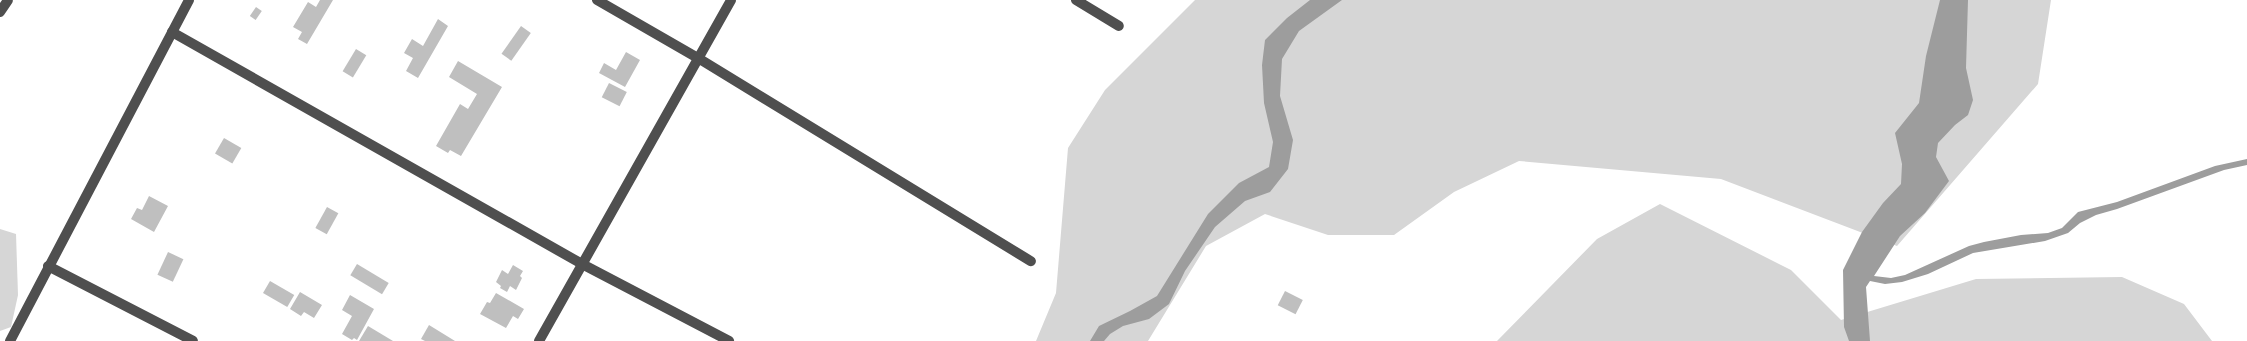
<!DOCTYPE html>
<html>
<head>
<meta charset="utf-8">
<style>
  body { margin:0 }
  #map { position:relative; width:2247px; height:341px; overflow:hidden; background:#fff; font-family:Montserrat,sans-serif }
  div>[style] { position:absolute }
  .green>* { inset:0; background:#d6d6d6 }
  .water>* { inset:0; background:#9d9d9d }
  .building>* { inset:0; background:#bfbfbf; transform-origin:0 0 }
  .minor>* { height:10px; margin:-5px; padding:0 5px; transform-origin:5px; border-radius:5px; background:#4f4f4f }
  span { translate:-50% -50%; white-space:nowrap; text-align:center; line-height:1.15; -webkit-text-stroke:3px #fff; paint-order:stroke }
</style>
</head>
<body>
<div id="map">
  <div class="green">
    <div style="clip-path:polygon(1195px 0,2051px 0,2038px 84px,1897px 246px,1721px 179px,1519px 161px,1454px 192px,1394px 235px,1328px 235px,1265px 214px,1206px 246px,1148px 341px,1036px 341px,1056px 293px,1068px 148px,1105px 90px)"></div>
    <div style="clip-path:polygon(1660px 204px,1791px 270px,1841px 320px,1976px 279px,2122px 277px,2184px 304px,2212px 341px,1497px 341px,1597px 239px)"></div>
    <div style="clip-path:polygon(0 229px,16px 234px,18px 295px,11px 327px,0 331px)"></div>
  </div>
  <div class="water">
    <div style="clip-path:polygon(1310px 0,1342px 0,1299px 31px,1282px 59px,1280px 96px,1293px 140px,1288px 169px,1270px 192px,1245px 201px,1215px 227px,1185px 271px,1169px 304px,1149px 319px,1123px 326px,1110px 334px,1104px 341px,1090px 341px,1099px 326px,1130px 311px,1157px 296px,1208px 214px,1239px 183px,1269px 167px,1273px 142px,1264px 103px,1262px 65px,1265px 40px,1287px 18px)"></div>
    <div style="clip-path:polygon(1940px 0,1968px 0,1966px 68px,1973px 100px,1968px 115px,1955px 125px,1938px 143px,1936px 157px,1949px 181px,1925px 213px,1900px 236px,1874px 276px,1891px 278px,1905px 275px,1969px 246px,1984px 242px,2021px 235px,2048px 233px,2062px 228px,2078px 212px,2117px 202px,2215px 166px,2247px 159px,2247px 165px,2224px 170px,2117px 209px,2096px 215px,2080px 223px,2068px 233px,2045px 241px,1973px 253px,1928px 274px,1902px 282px,1885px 284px,1870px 281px,1866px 287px,1870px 341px,1849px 341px,1844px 327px,1843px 270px,1862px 232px,1883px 203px,1901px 184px,1902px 164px,1895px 133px,1919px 103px,1926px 56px)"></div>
  </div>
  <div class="building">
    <div style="clip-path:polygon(320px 0,333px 0,307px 44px,298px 39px,302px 32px,293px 27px,308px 2px,316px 7px)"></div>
    <div style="left:256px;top:7px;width:7px;height:11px;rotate:34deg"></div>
    <div style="clip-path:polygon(438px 19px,448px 26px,418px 78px,406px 71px,413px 58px,404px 53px,412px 39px,423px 46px)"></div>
    <div style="left:521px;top:26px;width:12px;height:34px;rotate:35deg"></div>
    <div style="left:356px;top:49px;width:12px;height:26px;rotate:31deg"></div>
    <div style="clip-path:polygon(626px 52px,640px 60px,625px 87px,599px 73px,604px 63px,616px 70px)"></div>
    <div style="clip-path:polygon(458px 61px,502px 87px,461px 156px,450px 150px,448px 153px,436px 146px,460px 104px,468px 109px,477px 94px,449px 77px)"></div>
    <div style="left:609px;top:83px;width:20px;height:16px;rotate:27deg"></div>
    <div style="left:224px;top:138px;width:20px;height:18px;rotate:30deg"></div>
    <div style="clip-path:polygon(149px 196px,168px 206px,154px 232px,131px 219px,137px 208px,142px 210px)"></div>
    <div style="left:327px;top:207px;width:13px;height:24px;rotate:29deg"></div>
    <div style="left:168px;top:252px;width:17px;height:25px;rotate:25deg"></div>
    <div style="left:357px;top:264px;width:37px;height:13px;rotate:31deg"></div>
    <div style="clip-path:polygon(513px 265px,523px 271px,520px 276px,522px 278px,516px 290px,510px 286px,507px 292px,500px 288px,501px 286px,496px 282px,502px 270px,508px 274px)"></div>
    <div style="left:270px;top:281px;width:28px;height:14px;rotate:30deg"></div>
    <div style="left:1285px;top:291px;width:20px;height:16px;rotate:27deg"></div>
    <div style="clip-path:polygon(300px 292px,322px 305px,314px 318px,304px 312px,301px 316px,290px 309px)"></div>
    <div style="clip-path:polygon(496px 293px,524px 309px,518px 319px,513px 316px,506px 328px,480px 314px,487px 302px,490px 303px)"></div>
    <div style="clip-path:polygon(350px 295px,374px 309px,357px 340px,354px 338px,352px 340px,342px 334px,352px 316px,342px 310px)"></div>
    <div style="clip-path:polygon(429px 325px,455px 341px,425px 341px,421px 339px)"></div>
    <div style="clip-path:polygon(368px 326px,393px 341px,359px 341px)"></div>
  </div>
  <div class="minor">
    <div style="left:597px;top:0;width:116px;rotate:29.9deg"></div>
    <div style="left:698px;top:58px;width:390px;rotate:31.4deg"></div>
    <div style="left:1076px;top:0;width:50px;rotate:31.2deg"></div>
    <div style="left:0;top:12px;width:14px;rotate:-56deg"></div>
    <div style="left:172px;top:32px;width:471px;rotate:29.5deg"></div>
    <div style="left:582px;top:264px;width:166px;rotate:27.6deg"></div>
    <div style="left:48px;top:266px;width:163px;rotate:27.3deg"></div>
    <div style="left:10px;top:341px;width:385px;rotate:-62.3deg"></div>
    <div style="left:539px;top:341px;width:391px;rotate:-60.6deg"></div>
  </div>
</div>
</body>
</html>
